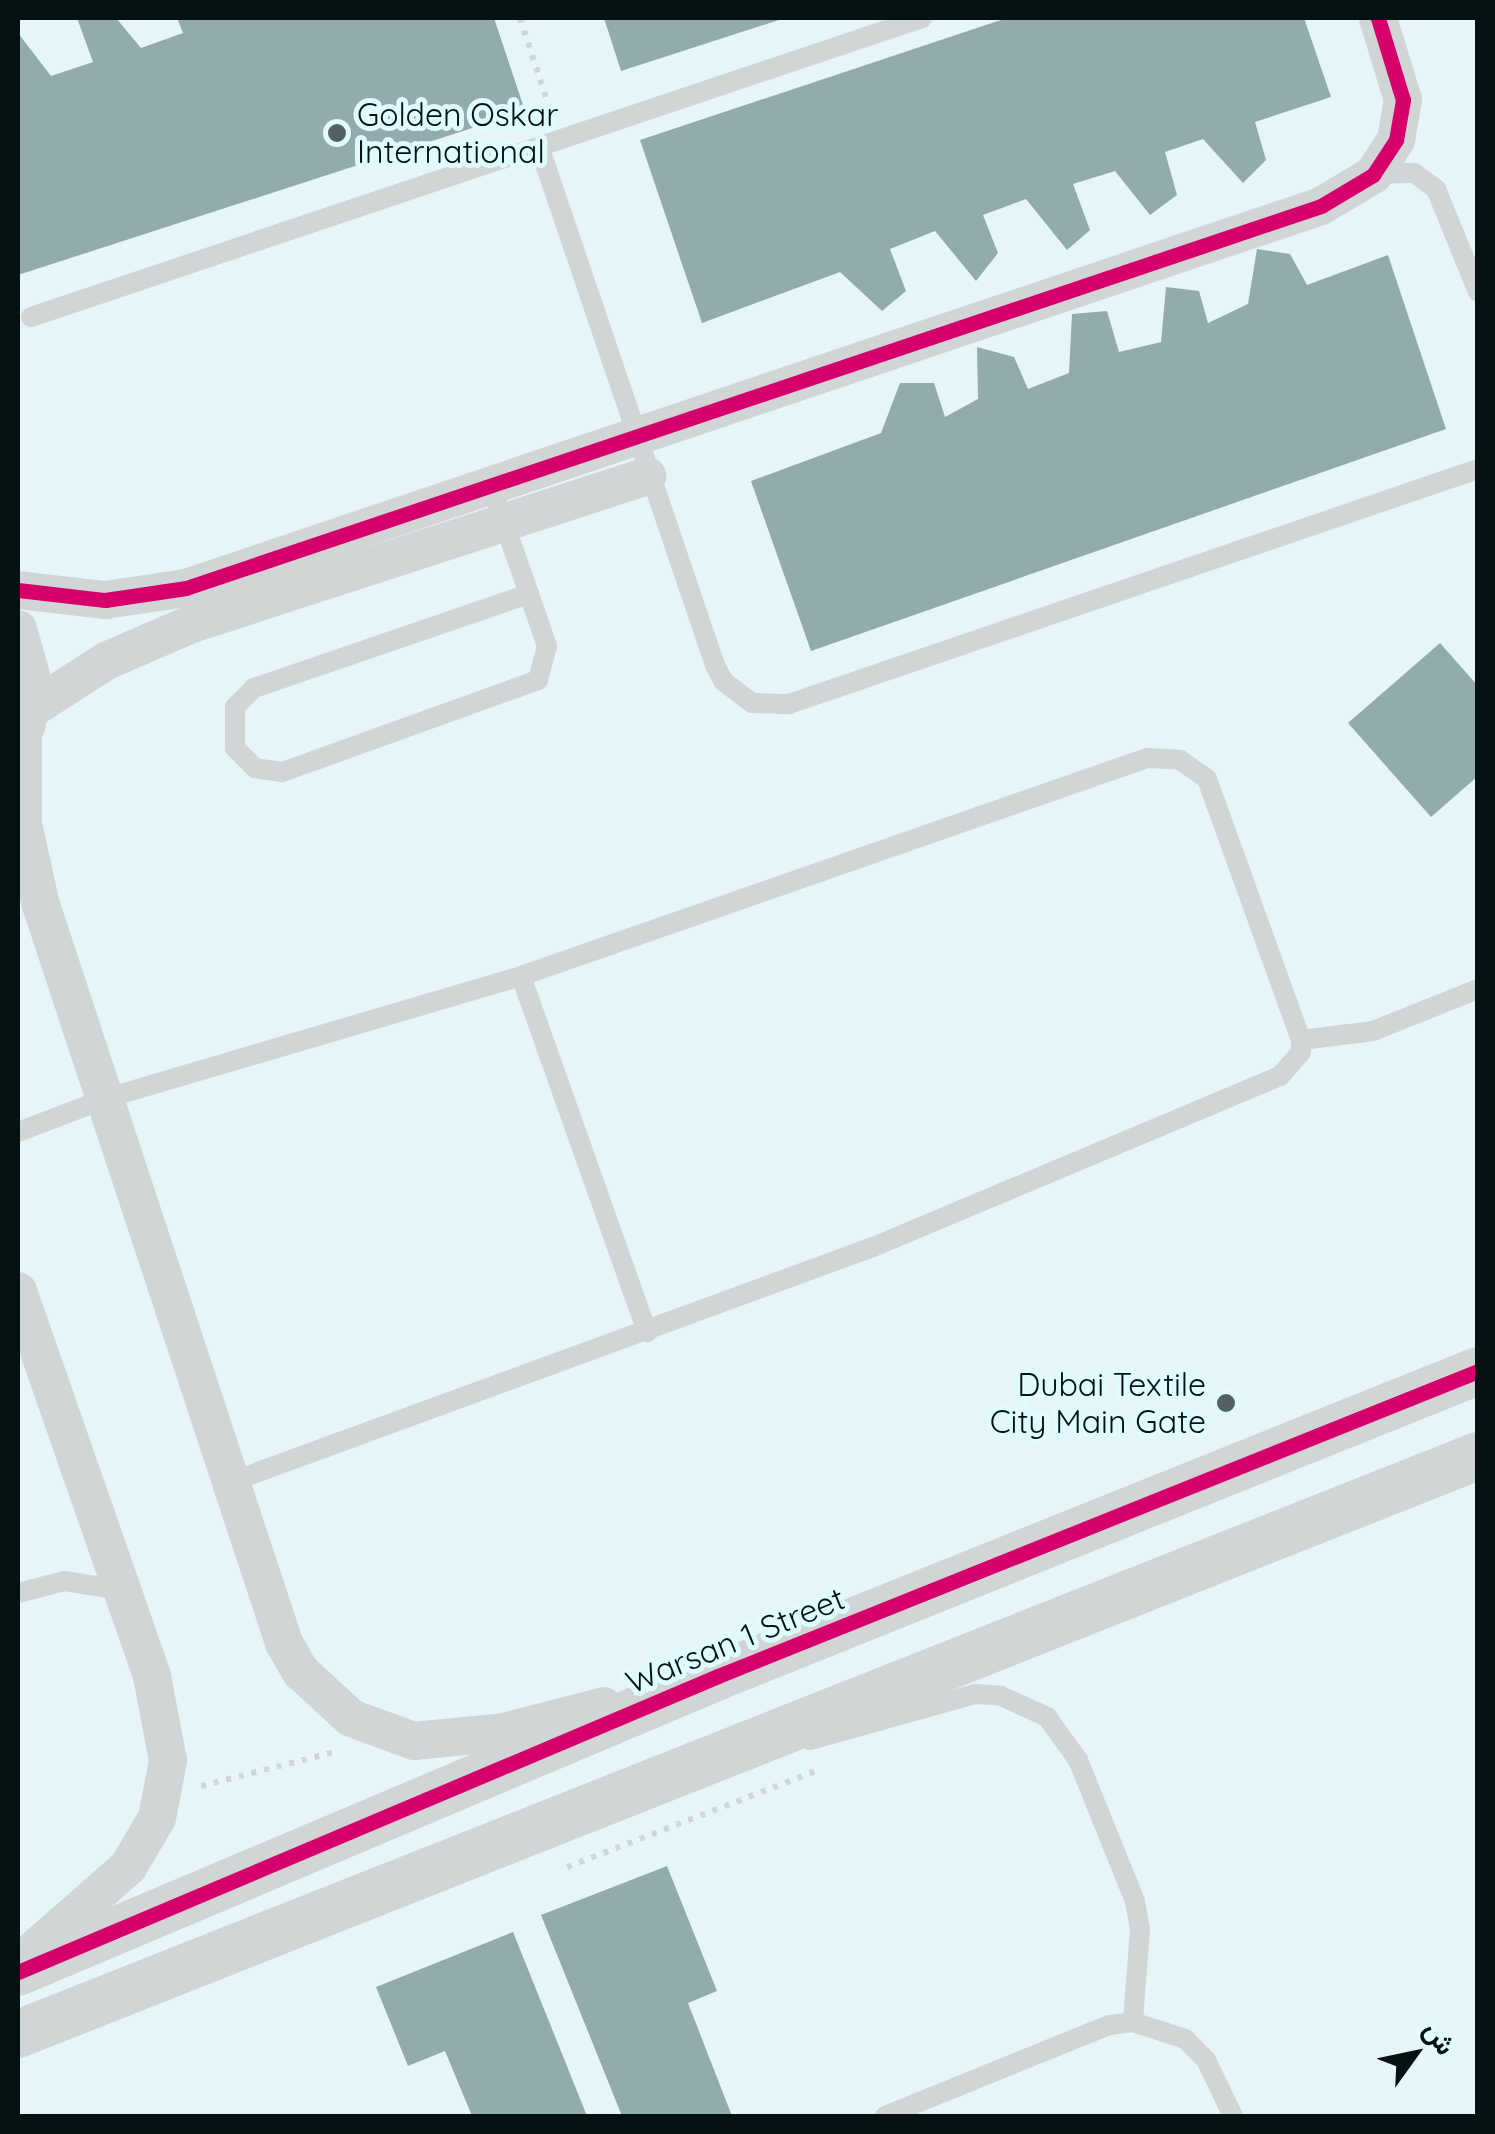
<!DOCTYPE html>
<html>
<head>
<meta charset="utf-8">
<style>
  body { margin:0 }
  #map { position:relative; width:1495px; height:2134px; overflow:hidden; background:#e6f5f7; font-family:Quicksand,Vazirmatn,sans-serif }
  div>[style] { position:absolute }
  .building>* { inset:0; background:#92acae }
  .path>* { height:6px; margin-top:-3px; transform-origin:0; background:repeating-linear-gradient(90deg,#d2d6d7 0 5px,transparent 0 13px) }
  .service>* { height:20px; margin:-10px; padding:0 10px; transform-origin:10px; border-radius:10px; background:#d1d5d5 }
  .minor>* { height:38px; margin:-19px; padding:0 19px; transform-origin:19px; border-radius:19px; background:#d1d5d5 }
  .tertiary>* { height:48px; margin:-24px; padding:0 24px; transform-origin:24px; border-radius:24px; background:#d1d5d5 }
  .cycleway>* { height:15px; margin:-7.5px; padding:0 7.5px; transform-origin:7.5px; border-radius:7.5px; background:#d6006c }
  .dots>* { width:28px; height:28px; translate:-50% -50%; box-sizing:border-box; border:5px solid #dffbfe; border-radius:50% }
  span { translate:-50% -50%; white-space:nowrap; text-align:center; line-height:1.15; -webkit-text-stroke:10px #dffbfe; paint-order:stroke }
  .poi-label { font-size:32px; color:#051113 }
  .left { translate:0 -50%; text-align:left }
  .right { translate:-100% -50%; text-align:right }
  .street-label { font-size:32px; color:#051113 }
  .frame { position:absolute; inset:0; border:20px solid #051113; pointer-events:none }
  .north { position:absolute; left:1365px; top:2004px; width:100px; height:100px; -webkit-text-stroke:8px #dffbfe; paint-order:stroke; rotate:57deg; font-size:28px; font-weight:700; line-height:40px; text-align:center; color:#051113 }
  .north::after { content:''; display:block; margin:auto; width:35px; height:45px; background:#051113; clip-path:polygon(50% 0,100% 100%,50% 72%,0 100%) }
</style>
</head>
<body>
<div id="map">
  <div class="building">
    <div style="clip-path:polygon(77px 18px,116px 18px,141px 48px,183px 33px,177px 18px,494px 18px,525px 111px,18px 275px,18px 33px,51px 76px,93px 62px)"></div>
    <div style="clip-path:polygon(604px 18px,785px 18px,621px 71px)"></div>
    <div style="clip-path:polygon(1007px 18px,1304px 18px,1331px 97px,1255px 122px,1266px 160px,1243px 183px,1203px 139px,1165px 152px,1177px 195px,1150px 215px,1115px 171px,1073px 184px,1090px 230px,1067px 250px,1026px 199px,983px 215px,998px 253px,976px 281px,935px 231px,890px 249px,906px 291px,882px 311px,840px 272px,702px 323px,640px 140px)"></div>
    <div style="clip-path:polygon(1257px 249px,1290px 254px,1307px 285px,1388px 255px,1446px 429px,811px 651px,751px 481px,881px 433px,900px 383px,934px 383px,945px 417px,978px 399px,977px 347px,1014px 357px,1028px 389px,1069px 373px,1072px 314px,1107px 311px,1119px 352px,1161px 342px,1166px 287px,1199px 291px,1208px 323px,1248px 304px)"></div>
    <div style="clip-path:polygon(1440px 643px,1478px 686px,1478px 776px,1431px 817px,1348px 723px)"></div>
    <div style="clip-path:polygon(667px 1866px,717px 1991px,688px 2003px,732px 2116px,622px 2116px,541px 1915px)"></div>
    <div style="clip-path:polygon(513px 1932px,587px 2116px,472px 2116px,445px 2051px,408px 2066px,376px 1987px)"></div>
  </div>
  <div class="path">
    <div style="left:520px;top:18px;width:103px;rotate:71.9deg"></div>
    <div style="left:201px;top:1786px;width:137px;rotate:-14.3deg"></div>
    <div style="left:567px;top:1867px;width:267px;rotate:-21.1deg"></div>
  </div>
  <div class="service">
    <div style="left:540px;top:149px;width:545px;rotate:71.27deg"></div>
    <div style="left:715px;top:665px;width:18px;rotate:63deg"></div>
    <div style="left:723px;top:681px;width:36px;rotate:37deg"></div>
    <div style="left:752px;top:703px;width:37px;rotate:2deg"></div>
    <div style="left:789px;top:704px;width:728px;rotate:-18.83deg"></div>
    <div style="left:1376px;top:174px;width:38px;rotate:-2deg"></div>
    <div style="left:1414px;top:173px;width:27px;rotate:36deg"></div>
    <div style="left:1436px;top:189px;width:111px;rotate:67.8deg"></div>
    <div style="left:31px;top:317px;width:940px;rotate:-18.55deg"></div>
    <div style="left:491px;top:485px;width:115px;rotate:70.8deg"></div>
    <div style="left:529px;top:594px;width:55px;rotate:70.9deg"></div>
    <div style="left:547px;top:646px;width:35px;rotate:105deg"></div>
    <div style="left:538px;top:680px;width:272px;rotate:160.2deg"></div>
    <div style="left:282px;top:772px;width:27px;rotate:-172deg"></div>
    <div style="left:255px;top:768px;width:28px;rotate:-135deg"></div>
    <div style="left:235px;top:748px;width:41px;rotate:-90deg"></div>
    <div style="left:235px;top:707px;width:27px;rotate:-45deg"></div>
    <div style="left:254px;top:688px;width:291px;rotate:-18.9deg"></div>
    <div style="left:521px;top:976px;width:378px;rotate:70.5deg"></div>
    <div style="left:1301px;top:1040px;width:73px;rotate:-7.1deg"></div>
    <div style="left:1373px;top:1031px;width:113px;rotate:-21.8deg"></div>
    <div style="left:18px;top:1132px;width:95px;rotate:-20.9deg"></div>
    <div style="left:107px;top:1098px;width:432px;rotate:-16.4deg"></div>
    <div style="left:521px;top:976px;width:663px;rotate:-19.2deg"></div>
    <div style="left:1147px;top:758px;width:33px;rotate:3deg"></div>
    <div style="left:1180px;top:760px;width:33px;rotate:35deg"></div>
    <div style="left:1207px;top:779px;width:277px;rotate:70.2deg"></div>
    <div style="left:1301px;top:1040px;width:12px;rotate:90deg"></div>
    <div style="left:1301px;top:1052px;width:32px;rotate:131deg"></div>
    <div style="left:1280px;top:1076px;width:441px;rotate:157.2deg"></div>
    <div style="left:873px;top:1247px;width:684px;rotate:159.9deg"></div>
    <div style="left:18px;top:1593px;width:48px;rotate:-14.6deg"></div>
    <div style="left:64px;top:1581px;width:59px;rotate:8.8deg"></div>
    <div style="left:810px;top:1740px;width:171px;rotate:-15.6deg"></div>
    <div style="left:975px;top:1694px;width:26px;rotate:4deg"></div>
    <div style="left:1001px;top:1696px;width:51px;rotate:24.5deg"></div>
    <div style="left:1047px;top:1717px;width:53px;rotate:54.2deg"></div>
    <div style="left:1078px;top:1760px;width:152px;rotate:68deg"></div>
    <div style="left:1135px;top:1901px;width:29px;rotate:80deg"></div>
    <div style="left:1140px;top:1930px;width:92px;rotate:94.4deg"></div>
    <div style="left:885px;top:2116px;width:242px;rotate:-22.1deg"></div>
    <div style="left:1109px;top:2025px;width:24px;rotate:-7deg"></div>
    <div style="left:1133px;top:2022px;width:55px;rotate:18.1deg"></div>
    <div style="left:1185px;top:2039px;width:30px;rotate:45deg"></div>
    <div style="left:1206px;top:2060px;width:62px;rotate:64.3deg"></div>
  </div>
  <div class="minor">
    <div style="left:18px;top:590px;width:88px;rotate:6.6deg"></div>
    <div style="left:105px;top:600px;width:82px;rotate:-8.4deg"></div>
    <div style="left:186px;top:588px;width:1198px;rotate:-18.6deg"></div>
    <div style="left:1321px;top:206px;width:61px;rotate:-30.8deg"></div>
    <div style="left:1373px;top:175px;width:42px;rotate:-56.7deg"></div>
    <div style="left:1396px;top:140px;width:41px;rotate:-80.1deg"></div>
    <div style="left:1403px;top:100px;width:86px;rotate:-107deg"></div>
    <div style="left:18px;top:629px;width:48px;rotate:74.2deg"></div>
    <div style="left:31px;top:675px;width:50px;rotate:94.6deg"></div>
    <div style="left:30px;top:710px;width:90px;rotate:-32.8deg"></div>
    <div style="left:106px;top:661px;width:90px;rotate:-23.4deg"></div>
    <div style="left:189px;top:625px;width:482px;rotate:-18deg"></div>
    <div style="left:23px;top:740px;width:84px;rotate:90deg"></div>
    <div style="left:23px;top:824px;width:83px;rotate:77.5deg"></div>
    <div style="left:41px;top:905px;width:777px;rotate:71.77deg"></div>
    <div style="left:284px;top:1643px;width:34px;rotate:60deg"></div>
    <div style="left:301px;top:1672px;width:68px;rotate:42.6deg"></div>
    <div style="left:351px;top:1718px;width:67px;rotate:20.1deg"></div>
    <div style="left:414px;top:1741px;width:90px;rotate:-5.7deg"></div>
    <div style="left:504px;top:1732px;width:103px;rotate:-14.6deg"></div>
    <div style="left:18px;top:1291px;width:408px;rotate:70.8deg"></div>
    <div style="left:152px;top:1676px;width:86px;rotate:79.3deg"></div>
    <div style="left:168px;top:1761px;width:58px;rotate:100.9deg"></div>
    <div style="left:157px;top:1818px;width:57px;rotate:120.6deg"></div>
    <div style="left:128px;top:1867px;width:142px;rotate:138.7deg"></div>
  </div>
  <div class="tertiary">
    <div style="left:18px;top:1972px;width:760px;rotate:-22.92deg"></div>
    <div style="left:718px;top:1676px;width:819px;rotate:-21.87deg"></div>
    <div style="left:18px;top:2034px;width:1570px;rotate:-21.6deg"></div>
  </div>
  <div class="cycleway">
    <div style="left:18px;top:590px;width:88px;rotate:6.6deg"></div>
    <div style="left:105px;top:600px;width:82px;rotate:-8.4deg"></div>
    <div style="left:186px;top:588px;width:1198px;rotate:-18.6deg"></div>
    <div style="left:1321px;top:206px;width:61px;rotate:-30.8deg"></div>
    <div style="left:1373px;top:175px;width:42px;rotate:-56.7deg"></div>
    <div style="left:1396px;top:140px;width:41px;rotate:-80.1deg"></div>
    <div style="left:1403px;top:100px;width:86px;rotate:-107deg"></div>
    <div style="left:18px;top:1972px;width:760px;rotate:-22.92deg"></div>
    <div style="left:718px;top:1676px;width:819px;rotate:-21.87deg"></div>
  </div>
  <div class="dots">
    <div style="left:337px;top:133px;background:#546163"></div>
    <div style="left:1226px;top:1403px;background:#546163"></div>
  </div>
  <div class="poi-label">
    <span class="left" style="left:357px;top:133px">Golden Oskar<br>International</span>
    <span class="right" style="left:1206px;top:1403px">Dubai Textile<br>City Main Gate</span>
  </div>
  <div class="street-label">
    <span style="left:735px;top:1640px;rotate:-22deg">Warsan 1 Street</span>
  </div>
  <div class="frame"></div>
  <div class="north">ش</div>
</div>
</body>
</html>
